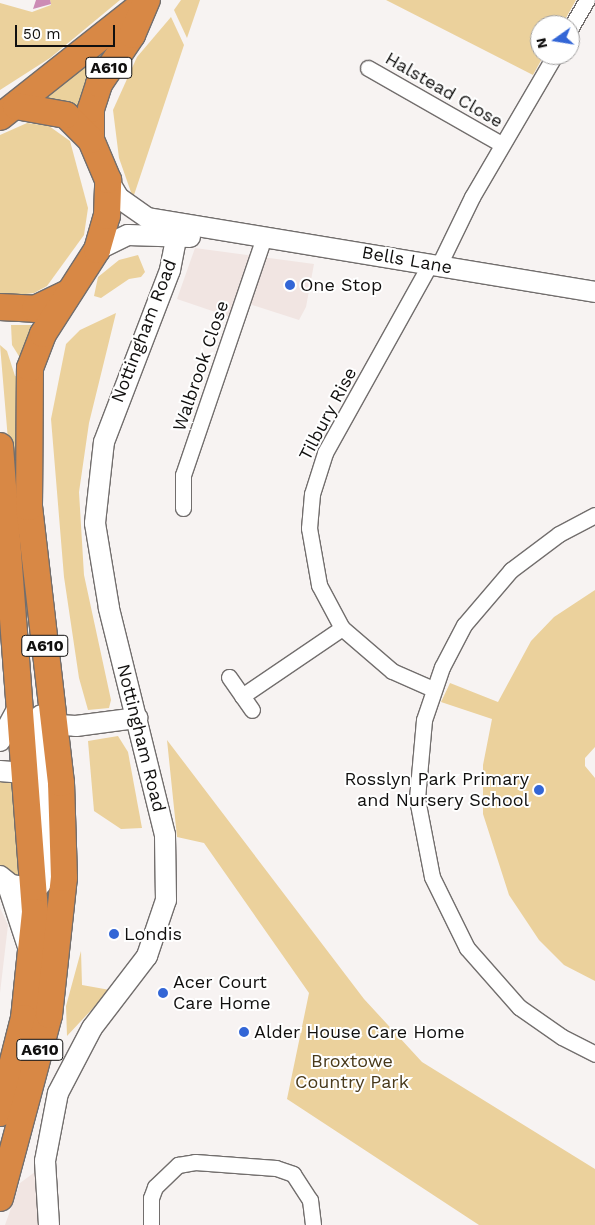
<!DOCTYPE html>
<html>
<head>
<meta charset="utf-8">
<style>
  body { margin:0 }
  #map { position:relative; width:595px; height:1225px; overflow:hidden; background:#f7f3f2; font-family:"Work Sans",sans-serif }
  div>[style] { position:absolute }
  .built>* { inset:0; background:#f1e5e2 }
  .green>* { inset:0; background:#ebd19c }
  .water>* { inset:0; background:#cc8bb5 }
  .roads { filter:drop-shadow(1px 0 #726e6d) drop-shadow(-1px 0 #726e6d) drop-shadow(0 1px #726e6d) drop-shadow(0 -1px #726e6d) }
  .street>* { height:15px; margin:-7.5px; padding:0 7.5px; transform-origin:7.5px; border-radius:7.5px; background:#fff }
  .secondary>* { height:20px; margin:-10px; padding:0 10px; transform-origin:10px; border-radius:10px; background:#fff }
  .highway>* { height:26px; margin:-13px; padding:0 13px; transform-origin:13px; border-radius:13px; background:#d88845 }
  .dots>* { width:14px; height:14px; translate:-50% -50%; box-sizing:border-box; border:2px solid #fff; border-radius:50% }
  span { translate:-50% -50%; white-space:nowrap; text-align:center; line-height:1.15; -webkit-text-stroke:4px #fff; paint-order:stroke }
  .shield-label span { padding:1px 4px; background:#fff; border:1px solid; border-radius:4px; -webkit-text-stroke-width:0 }
  .shield-label { font-size:16px; color:#11100f; font-weight:700 }
  .street-label { font-size:18px; color:#11100f }
  .poi-label { font-size:18px; color:#11100f }
  .left { translate:0 -50%; text-align:left }
  .right { translate:-100% -50%; text-align:right }
  .park-label { font-size:18px; color:#48391a }
  .north { position:absolute; left:530px; top:15px; width:50px; height:50px; box-sizing:border-box; background:#fff; border:1px solid #a09f9f; border-radius:50%; rotate:257deg; font-size:14px; font-weight:700; line-height:20px; text-align:center; color:#11100f }
  .north::after { content:''; display:block; margin:auto; width:18px; height:22px; background:#3366d6; clip-path:polygon(50% 0,100% 100%,50% 72%,0 100%) }
  .scale { position:absolute; left:15px; top:25px; width:100px; height:22px; box-sizing:border-box; border:2px solid #11100f; border-top:0; padding-left:6px; font-size:15px; line-height:18px; white-space:nowrap; color:#11100f; -webkit-text-stroke:4px #fff; paint-order:stroke }
</style>
</head>
<body>
<div id="map">
  <div class="built">
    <div style="clip-path:polygon(195px 248px,314px 264px,306px 307px,299px 320px,237px 300px,230px 317px,177px 299px)"></div>
    <div style="clip-path:polygon(0 908px,8px 925px,0 993px)"></div>
    <div style="clip-path:polygon(35px 1172px,44px 1225px,5px 1225px,20px 1183px)"></div>
  </div>
  <div class="green">
    <div style="clip-path:polygon(50px 0,120px 0,50px 58px,0 90px,0 3px,32px 12px,51px 5px)"></div>
    <div style="clip-path:polygon(181px 0,200px 0,187px 38px,174px 10px)"></div>
    <div style="clip-path:polygon(386px 0,576px 0,562px 25px,540px 25px,540px 55px,544px 55px,533px 75px)"></div>
    <div style="clip-path:polygon(171px 17px,184px 45px,133px 198px,119px 158px,113px 110px,137px 57px)"></div>
    <div style="clip-path:polygon(98px 49px,107px 55px,82px 115px,64px 103px,39px 95px)"></div>
    <div style="clip-path:polygon(27px 123px,49px 126px,70px 141px,88px 208px,84px 235px,47px 286px,34px 293px,10px 296px,0 294px,0 135px)"></div>
    <div style="clip-path:polygon(138px 255px,145px 272px,141px 277px,129px 279px,101px 298px,94px 296px,98px 277px,119px 260px)"></div>
    <div style="clip-path:polygon(116px 313px,89px 423px,79px 492px,84px 575px,111px 700px,109px 708px,88px 710px,79px 678px,64px 577px,51px 419px,66px 344px,80px 330px)"></div>
    <div style="clip-path:polygon(11px 325px,35px 325px,22px 361px,12px 345px)"></div>
    <div style="clip-path:polygon(0 345px,7px 351px,15px 376px,21px 378px,19px 470px,29px 653px,26px 654px)"></div>
    <div style="clip-path:polygon(595px 590px,595px 747px,585px 758px,585px 766px,595px 778px,595px 981px,564px 965px,539px 940px,509px 895px,483px 814px,483px 765px,492px 719px,441px 702px,450px 683px,498px 702px,531px 641px,554px 617px)"></div>
    <div style="clip-path:polygon(118px 736px,128px 752px,142px 828px,121px 829px,94px 811px,88px 741px)"></div>
    <div style="clip-path:polygon(167px 740px,364px 999px,422px 1062px,595px 1169px,595px 1225px,479px 1225px,287px 1099px,309px 993px,204px 843px,177px 837px)"></div>
    <div style="clip-path:polygon(0 779px,18px 781px,25px 876px,18px 877px,0 865px)"></div>
    <div style="clip-path:polygon(81px 951px,82px 985px,110px 990px,67px 1036px,66px 1006px)"></div>
  </div>
  <div class="water">
    <div style="clip-path:polygon(36px 0,50px 0,51px 4px,33px 9px)"></div>
  </div>
  <div class="roads">
    <div class="street">
      <div style="left:570px;top:29px;width:34px;rotate:-60deg"></div>
      <div style="left:368px;top:68px;width:153px;rotate:29.7deg"></div>
      <div style="left:430px;top:264px;width:216px;rotate:119.1deg"></div>
      <div style="left:325px;top:453px;width:43px;rotate:107.6deg"></div>
      <div style="left:312px;top:494px;width:34px;rotate:95deg"></div>
      <div style="left:309px;top:528px;width:58px;rotate:80deg"></div>
      <div style="left:319px;top:585px;width:49px;rotate:61.9deg"></div>
      <div style="left:342px;top:628px;width:66px;rotate:40.7deg"></div>
      <div style="left:392px;top:671px;width:45px;rotate:23.7deg"></div>
      <div style="left:439px;top:265px;width:76px;rotate:-64.1deg"></div>
      <div style="left:472px;top:197px;width:164px;rotate:-59.7deg"></div>
      <div style="left:183px;top:508px;width:33px;rotate:-90deg"></div>
      <div style="left:183px;top:475px;width:251px;rotate:-71.2deg"></div>
      <div style="left:595px;top:515px;width:41px;rotate:152.2deg"></div>
      <div style="left:559px;top:534px;width:60px;rotate:143.1deg"></div>
      <div style="left:511px;top:570px;width:72px;rotate:130.5deg"></div>
      <div style="left:464px;top:625px;width:47px;rotate:117.6deg"></div>
      <div style="left:442px;top:667px;width:56px;rotate:108.8deg"></div>
      <div style="left:424px;top:720px;width:79px;rotate:95.1deg"></div>
      <div style="left:417px;top:799px;width:79px;rotate:79.1deg"></div>
      <div style="left:432px;top:877px;width:79px;rotate:63.8deg"></div>
      <div style="left:467px;top:948px;width:79px;rotate:48.6deg"></div>
      <div style="left:519px;top:1007px;width:52px;rotate:34.9deg"></div>
      <div style="left:562px;top:1037px;width:37px;rotate:27deg"></div>
      <div style="left:229px;top:677px;width:40px;rotate:55.1deg"></div>
      <div style="left:242px;top:696px;width:121px;rotate:-34.2deg"></div>
      <div style="left:151px;top:1225px;width:27px;rotate:-90deg"></div>
      <div style="left:151px;top:1198px;width:12px;rotate:-70deg"></div>
      <div style="left:155px;top:1187px;width:32px;rotate:-44deg"></div>
      <div style="left:178px;top:1165px;width:17px;rotate:-10deg"></div>
      <div style="left:195px;top:1162px;width:81px;rotate:4.2deg"></div>
      <div style="left:276px;top:1168px;width:18px;rotate:19deg"></div>
      <div style="left:293px;top:1174px;width:31px;rotate:57deg"></div>
      <div style="left:310px;top:1200px;width:25px;rotate:83deg"></div>
    </div>
    <div class="secondary">
      <div style="left:108px;top:180px;width:21px;rotate:59deg"></div>
      <div style="left:119px;top:198px;width:35px;rotate:35deg"></div>
      <div style="left:148px;top:218px;width:453px;rotate:9.4deg"></div>
      <div style="left:97px;top:250px;width:34px;rotate:-26deg"></div>
      <div style="left:128px;top:235px;width:62px;rotate:1.8deg"></div>
      <div style="left:40px;top:724px;width:36px;rotate:3deg"></div>
      <div style="left:76px;top:726px;width:62px;rotate:-7.5deg"></div>
      <div style="left:0;top:741px;width:42px;rotate:-61.6deg"></div>
      <div style="left:0;top:771px;width:38px;rotate:5deg"></div>
      <div style="left:0;top:876px;width:14px;rotate:39deg"></div>
      <div style="left:11px;top:885px;width:19px;rotate:9deg"></div>
      <div style="left:30px;top:888px;width:10px;rotate:-17deg"></div>
      <div style="left:40px;top:885px;width:17px;rotate:-59deg"></div>
      <div style="left:49px;top:870px;width:155px;rotate:-93deg"></div>
      <div style="left:7px;top:883px;width:71px;rotate:71.8deg"></div>
      <div style="left:49px;top:1225px;width:64px;rotate:-93.6deg"></div>
      <div style="left:45px;top:1161px;width:69px;rotate:-79.2deg"></div>
      <div style="left:58px;top:1093px;width:73px;rotate:-62.4deg"></div>
      <div style="left:92px;top:1028px;width:91px;rotate:-52.6deg"></div>
      <div style="left:147px;top:956px;width:59px;rotate:-71.3deg"></div>
      <div style="left:166px;top:900px;width:65px;rotate:-90.9deg"></div>
      <div style="left:165px;top:835px;width:234px;rotate:-103.9deg"></div>
      <div style="left:109px;top:608px;width:86px;rotate:-99.4deg"></div>
      <div style="left:95px;top:523px;width:81px;rotate:-83.7deg"></div>
      <div style="left:104px;top:442px;width:184px;rotate:-69deg"></div>
      <div style="left:170px;top:270px;width:36px;rotate:-79deg"></div>
    </div>
    <div class="highway">
      <div style="left:0;top:117px;width:185px;rotate:-38.4deg"></div>
      <div style="left:91px;top:140px;width:31px;rotate:-90deg"></div>
      <div style="left:91px;top:109px;width:26px;rotate:-72deg"></div>
      <div style="left:99px;top:84px;width:59px;rotate:-56deg"></div>
      <div style="left:132px;top:35px;width:38px;rotate:-67deg"></div>
      <div style="left:0;top:307px;width:35px;rotate:3deg"></div>
      <div style="left:35px;top:309px;width:34px;rotate:-26deg"></div>
      <div style="left:0;top:446px;width:467px;rotate:85.7deg"></div>
      <div style="left:35px;top:912px;width:107px;rotate:95.9deg"></div>
      <div style="left:24px;top:1018px;width:98px;rotate:104.2deg"></div>
      <div style="left:0;top:1198px;width:189px;rotate:-75deg"></div>
      <div style="left:49px;top:1015px;width:138px;rotate:-83.8deg"></div>
      <div style="left:64px;top:878px;width:95px;rotate:-91.8deg"></div>
      <div style="left:61px;top:783px;width:278px;rotate:-96.6deg"></div>
      <div style="left:29px;top:507px;width:139px;rotate:-89.6deg"></div>
      <div style="left:30px;top:368px;width:36px;rotate:-69deg"></div>
      <div style="left:43px;top:334px;width:100px;rotate:-57.3deg"></div>
      <div style="left:97px;top:250px;width:35px;rotate:-74deg"></div>
      <div style="left:107px;top:216px;width:36px;rotate:-88deg"></div>
      <div style="left:108px;top:180px;width:43px;rotate:-113deg"></div>
      <div style="left:91px;top:140px;width:35px;rotate:-135deg"></div>
      <div style="left:66px;top:115px;width:51px;rotate:-169.8deg"></div>
    </div>
  </div>
  <div class="dots">
    <div style="left:290px;top:285px;background:#3366d6"></div>
    <div style="left:539px;top:790px;background:#3366d6"></div>
    <div style="left:114px;top:934px;background:#3366d6"></div>
    <div style="left:163px;top:993px;background:#3366d6"></div>
    <div style="left:244px;top:1032px;background:#3366d6"></div>
  </div>
  <div class="shield-label">
    <span style="left:109px;top:68px">A610</span>
    <span style="left:45px;top:646px">A610</span>
    <span style="left:40px;top:1050px">A610</span>
  </div>
  <div class="street-label">
    <span style="left:444px;top:90px;rotate:30deg">Halstead Close</span>
    <span style="left:407px;top:260px;rotate:10deg">Bells Lane</span>
    <span style="left:144px;top:331px;rotate:-69deg">Nottingham Road</span>
    <span style="left:201px;top:366px;rotate:-71deg">Walbrook Close</span>
    <span style="left:328px;top:414px;rotate:-62deg">Tilbury Rise</span>
    <span style="left:141px;top:738px;rotate:76deg">Nottingham Road</span>
  </div>
  <div class="poi-label">
    <span class="left" style="left:300px;top:285px">One Stop</span>
    <span class="right" style="left:529px;top:790px">Rosslyn Park Primary<br>and Nursery School</span>
    <span class="left" style="left:124px;top:934px">Londis</span>
    <span class="left" style="left:173px;top:993px">Acer Court<br>Care Home</span>
    <span class="left" style="left:254px;top:1032px">Alder House Care Home</span>
  </div>
  <div class="park-label">
    <span style="left:352px;top:1072px">Broxtowe<br>Country Park</span>
  </div>
  <div class="north">N</div>
  <div class="scale">50 m</div>
</div>
</body>
</html>
